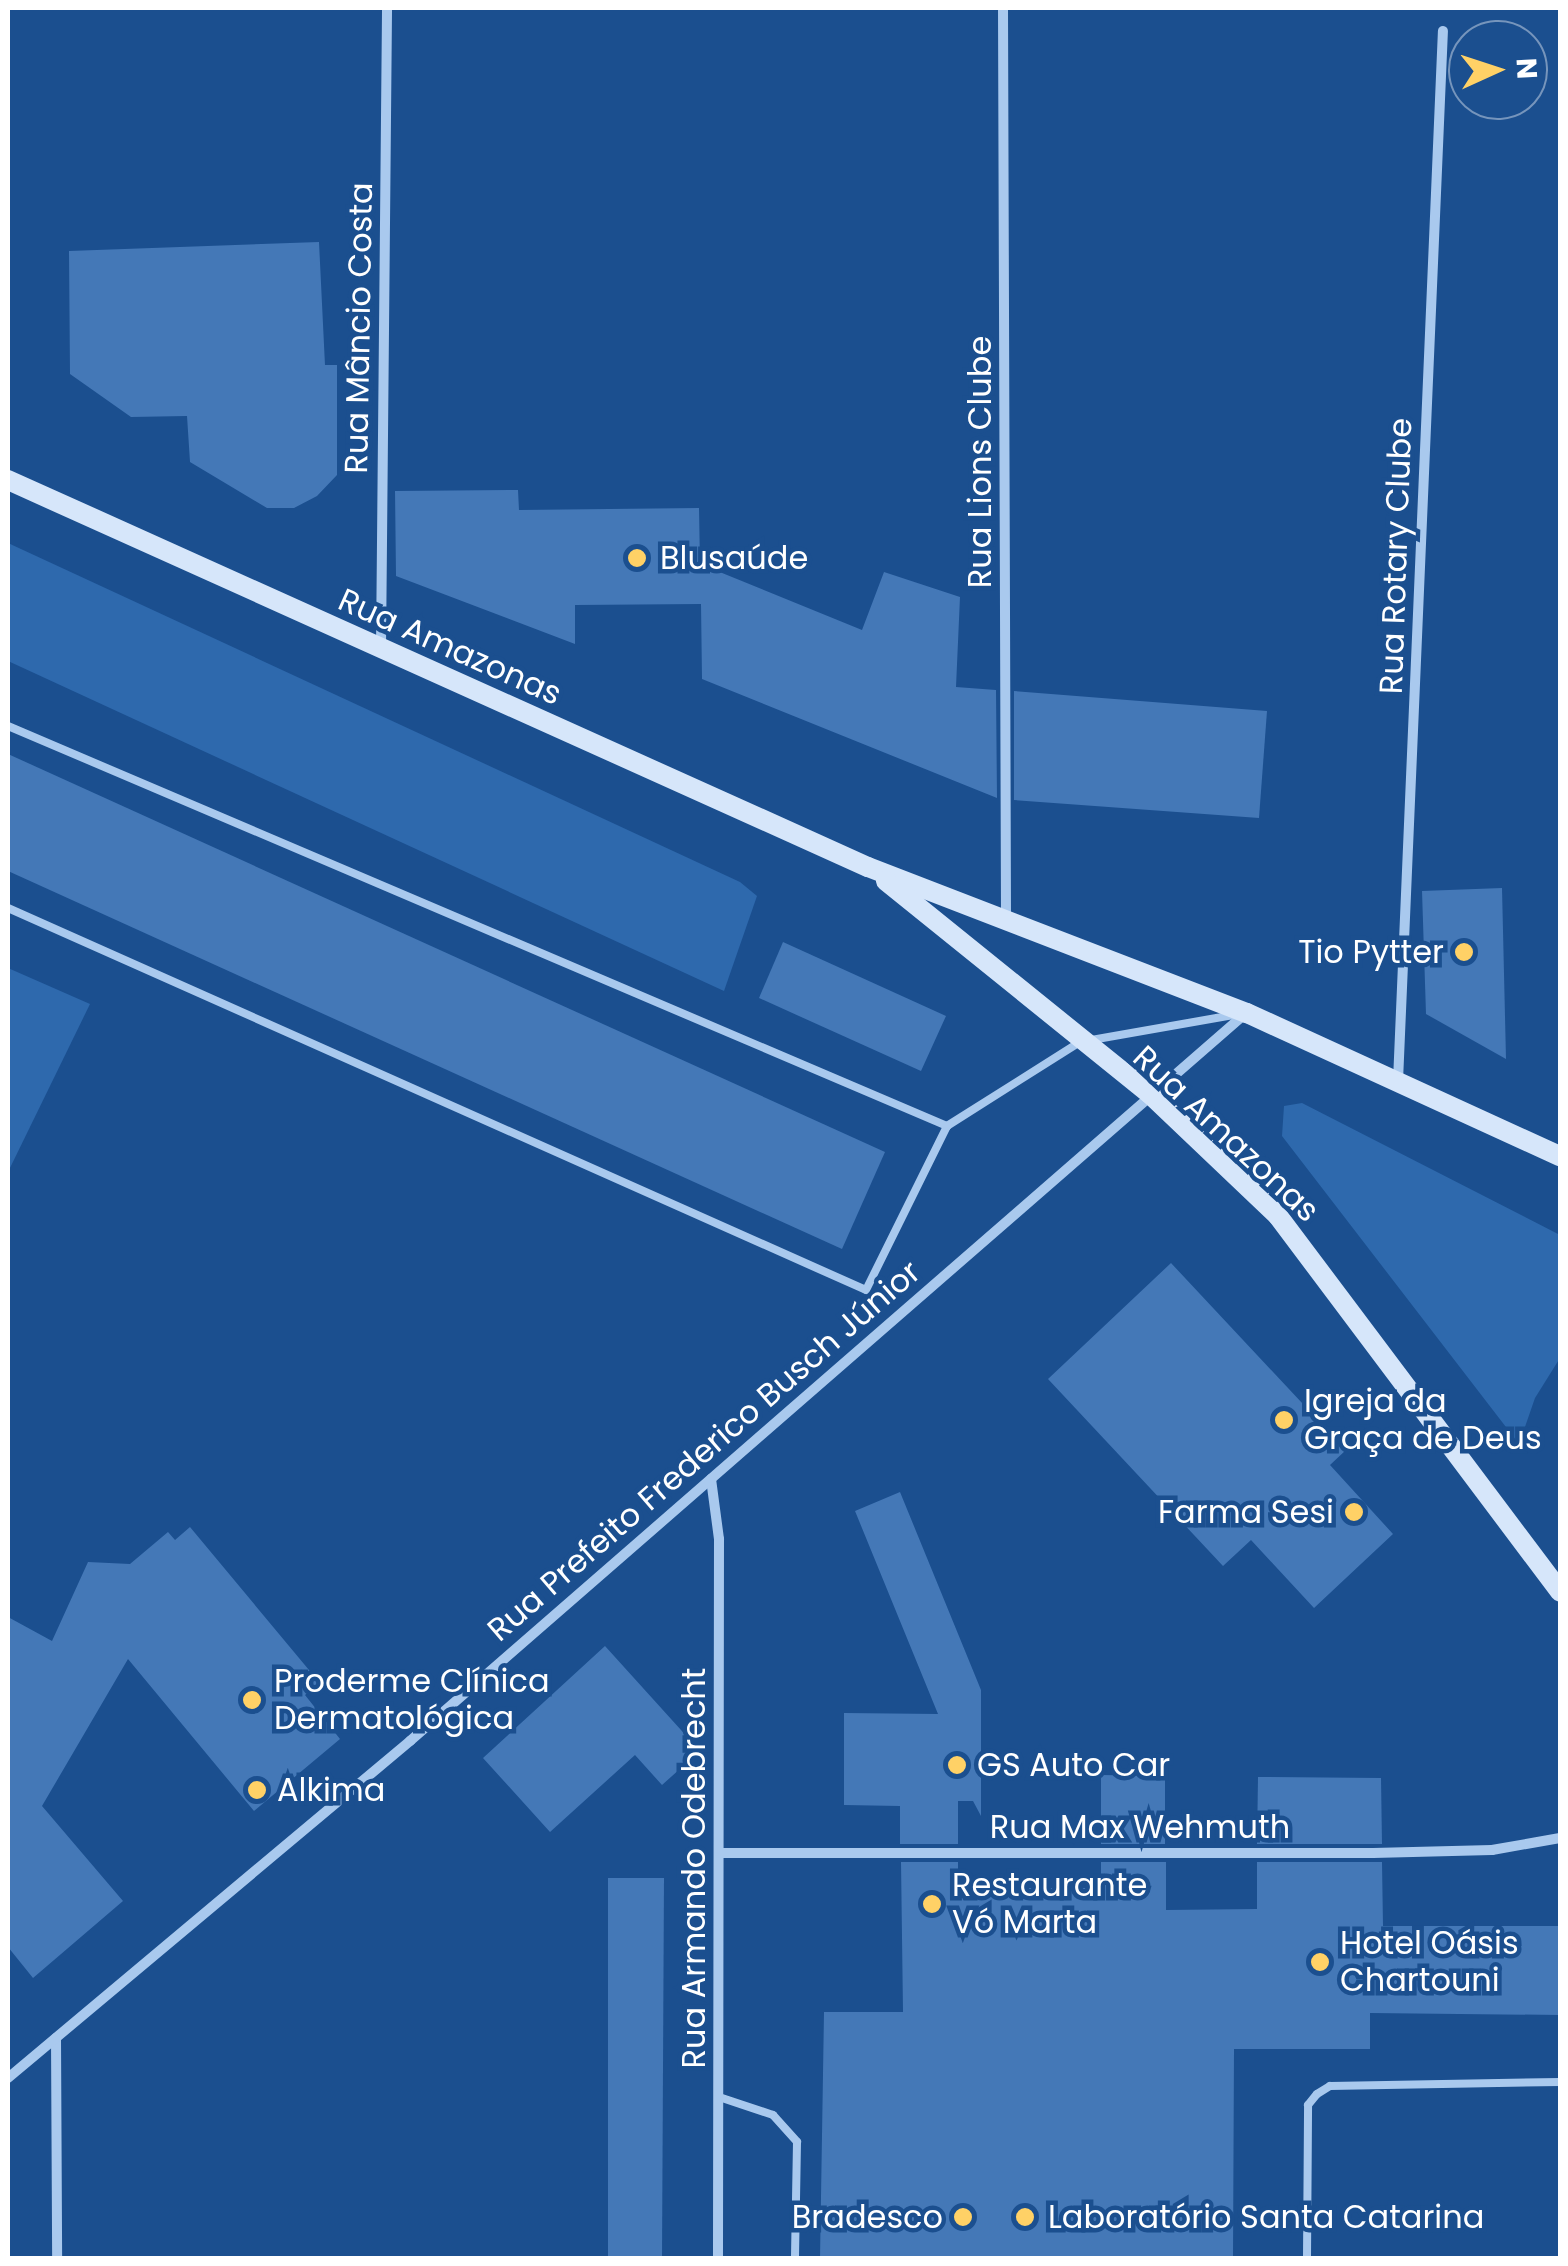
<!DOCTYPE html>
<html>
<head>
<meta charset="utf-8">
<style>
	body { margin:0 }
	#map { position:relative; width:1568px; height:2266px; overflow:hidden; background:#1b4f8f; font-family:Poppins,sans-serif }
	div>[style] { position:absolute }
	.green>* { inset:0; background:#2e69ad }
	.building>* { inset:0; background:#4478b7 }
	.service>* { height:8px; margin:-4px; padding:0 4px; transform-origin:4px; border-radius:4px; background:#a9c9ee }
	.minor>* { height:10px; margin:-5px; padding:0 5px; transform-origin:5px; border-radius:5px; background:#a9c9ee }
	.secondary>* { height:20px; margin:-10px; padding:0 10px; transform-origin:10px; border-radius:10px; background:#d6e6fa }
	.dots>* { width:28px; height:28px; translate:-50% -50%; box-sizing:border-box; border:5px solid #1b4f8f; border-radius:50% }
	span { translate:-50% -50%; white-space:nowrap; text-align:center; line-height:1.15; -webkit-text-stroke:9px #1b4f8f; paint-order:stroke }
	.street-label { font-size:32px; color:#fff }
	.poi-label { font-size:32px; color:#fff }
	.left { translate:0 -50%; text-align:left }
	.right { translate:-100% -50%; text-align:right }
	.frame { position:absolute; inset:0; border:10px solid #fff; pointer-events:none }
	.north { position:absolute; left:1448px; top:20px; width:100px; height:100px; box-sizing:border-box; background:#1b4f8f; border:2px solid #7695bc; border-radius:50%; rotate:87deg; font-size:28px; font-weight:700; line-height:40px; text-align:center; color:#fff }
	.north::after { content:''; display:block; margin:auto; width:35px; height:45px; background:#ffd166; clip-path:polygon(50% 0,100% 100%,50% 72%,0 100%) }
</style>
</head>
<body>
<div id="map">
	<div class="green">
		<i style="clip-path:polygon(8px 543px,740px 882px,757px 896px,724px 991px,8px 661px)"></i>
		<i style="clip-path:polygon(8px 968px,90px 1004px,8px 1172px)"></i>
		<i style="clip-path:polygon(1302px 1103px,1560px 1235px,1560px 1358px,1535px 1398px,1519px 1444px,1282px 1136px,1284px 1106px)"></i>
	</div>
	<div class="building">
		<i style="clip-path:polygon(319px 242px,325px 365px,337px 365px,337px 475px,317px 496px,294px 508px,267px 508px,190px 462px,187px 416px,131px 417px,70px 374px,69px 251px)"></i>
		<i style="clip-path:polygon(518px 490px,519px 510px,699px 508px,700px 564px,862px 630px,884px 572px,960px 597px,956px 687px,996px 690px,997px 798px,702px 679px,701px 604px,575px 605px,575px 644px,396px 576px,395px 491px)"></i>
		<i style="clip-path:polygon(1014px 691px,1267px 711px,1259px 818px,1014px 800px)"></i>
		<i style="clip-path:polygon(8px 754px,885px 1152px,842px 1249px,8px 871px)"></i>
		<i style="clip-path:polygon(1502px 888px,1506px 1059px,1426px 1014px,1422px 891px)"></i>
		<i style="clip-path:polygon(783px 942px,946px 1016px,921px 1071px,759px 998px)"></i>
		<i style="clip-path:polygon(1171px 1263px,1346px 1450px,1330px 1465px,1393px 1534px,1314px 1608px,1251px 1540px,1223px 1566px,1048px 1379px)"></i>
		<i style="clip-path:polygon(900px 1492px,981px 1690px,981px 1816px,973px 1801px,958px 1801px,958px 1844px,900px 1844px,900px 1806px,844px 1805px,844px 1713px,938px 1714px,855px 1511px)"></i>
		<i style="clip-path:polygon(190px 1527px,319px 1682px,305px 1695px,340px 1739px,254px 1811px,128px 1659px,42px 1806px,123px 1901px,33px 1978px,8px 1947px,8px 1617px,52px 1641px,88px 1562px,130px 1564px,168px 1532px,175px 1540px)"></i>
		<i style="clip-path:polygon(605px 1646px,700px 1751px,662px 1785px,635px 1755px,550px 1832px,483px 1758px)"></i>
		<i style="clip-path:polygon(1101px 1775px,1165px 1776px,1165px 1844px,1101px 1844px)"></i>
		<i style="clip-path:polygon(1258px 1777px,1381px 1778px,1382px 1844px,1257px 1844px)"></i>
		<i style="clip-path:polygon(901px 1862px,958px 1862px,958px 1888px,1101px 1888px,1101px 1862px,1166px 1862px,1166px 1910px,1257px 1909px,1257px 1862px,1382px 1862px,1383px 1926px,1560px 1926px,1560px 2015px,1370px 2013px,1370px 2049px,1234px 2049px,1233px 2258px,820px 2258px,824px 2012px,903px 2012px)"></i>
		<i style="clip-path:polygon(608px 1878px,664px 1878px,662px 2258px,608px 2258px)"></i>
	</div>
	<div class="service">
		<i style="left:8px;top:726px;width:1021px;rotate:23.07deg"></i>
		<i style="left:8px;top:908px;width:939px;rotate:24deg"></i>
		<i style="left:866px;top:1290px;width:183px;rotate:-63.7deg"></i>
		<i style="left:947px;top:1126px;width:157px;rotate:-32.3deg"></i>
		<i style="left:1080px;top:1042px;width:160px;rotate:-10deg"></i>
		<i style="left:719px;top:2097px;width:57px;rotate:18.4deg"></i>
		<i style="left:773px;top:2115px;width:36px;rotate:48deg"></i>
		<i style="left:797px;top:2142px;width:116px;rotate:91deg"></i>
		<i style="left:1307px;top:2258px;width:153px;rotate:-89.6deg"></i>
		<i style="left:1308px;top:2105px;width:14px;rotate:-51deg"></i>
		<i style="left:1317px;top:2094px;width:15px;rotate:-32deg"></i>
		<i style="left:1330px;top:2086px;width:230px;rotate:-1deg"></i>
	</div>
	<div class="minor">
		<i style="left:1003px;top:8px;width:908px;rotate:89.81deg"></i>
		<i style="left:381px;top:648px;width:640px;rotate:-89.46deg"></i>
		<i style="left:1398px;top:1081px;width:1051px;rotate:-87.55deg"></i>
		<i style="left:711px;top:1479px;width:61px;rotate:82.4deg"></i>
		<i style="left:719px;top:1539px;width:719px;rotate:90.08deg"></i>
		<i style="left:719px;top:1853px;width:654px"></i>
		<i style="left:1373px;top:1853px;width:119px;rotate:-1.4deg"></i>
		<i style="left:1492px;top:1850px;width:69px;rotate:-10deg"></i>
		<i style="left:56px;top:2038px;width:220px;rotate:89.7deg"></i>
		<i style="left:8px;top:2078px;width:525px;rotate:-39.97deg"></i>
		<i style="left:410px;top:1741px;width:1109px;rotate:-41.05deg"></i>
	</div>
	<div class="secondary">
		<i style="left:8px;top:480px;width:943px;rotate:24.23deg"></i>
		<i style="left:868px;top:867px;width:406px;rotate:21.1deg"></i>
		<i style="left:1247px;top:1013px;width:344px;rotate:24.6deg"></i>
		<i style="left:886px;top:881px;width:339px;rotate:38.9deg"></i>
		<i style="left:1150px;top:1094px;width:177px;rotate:43.6deg"></i>
		<i style="left:1278px;top:1216px;width:470px;rotate:53.1deg"></i>
	</div>
	<div class="dots">
		<i style="left:637px;top:558px;background:#ffd166"></i>
		<i style="left:1464px;top:952px;background:#ffd166"></i>
		<i style="left:1284px;top:1420px;background:#ffd166"></i>
		<i style="left:1354px;top:1512px;background:#ffd166"></i>
		<i style="left:252px;top:1700px;background:#ffd166"></i>
		<i style="left:957px;top:1765px;background:#ffd166"></i>
		<i style="left:257px;top:1790px;background:#ffd166"></i>
		<i style="left:932px;top:1904px;background:#ffd166"></i>
		<i style="left:1320px;top:1962px;background:#ffd166"></i>
		<i style="left:963px;top:2217px;background:#ffd166"></i>
		<i style="left:1025px;top:2217px;background:#ffd166"></i>
	</div>
	<div class="street-label">
		<span style="left:359px;top:328px;rotate:-89deg">Rua Mâncio Costa</span>
		<span style="left:980px;top:462px;rotate:-90deg">Rua Lions Clube</span>
		<span style="left:1396px;top:556px;rotate:-88deg">Rua Rotary Clube</span>
		<span style="left:450px;top:647px;rotate:24deg">Rua Amazonas</span>
		<span style="left:1226px;top:1134px;rotate:43deg">Rua Amazonas</span>
		<span style="left:704px;top:1451px;rotate:-41deg">Rua Prefeito Frederico Busch Júnior</span>
		<span style="left:1140px;top:1827px">Rua Max Wehmuth</span>
		<span style="left:694px;top:1868px;rotate:-90deg">Rua Armando Odebrecht</span>
	</div>
	<div class="poi-label">
		<span class="left" style="left:660px;top:558px">Blusaúde</span>
		<span class="right" style="left:1444px;top:952px">Tio Pytter</span>
		<span class="left" style="left:1304px;top:1420px">Igreja da<br>Graça de Deus</span>
		<span class="right" style="left:1334px;top:1512px">Farma Sesi</span>
		<span class="left" style="left:274px;top:1700px">Proderme Clínica<br>Dermatológica</span>
		<span class="left" style="left:977px;top:1765px">GS Auto Car</span>
		<span class="left" style="left:277px;top:1790px">Alkima</span>
		<span class="left" style="left:952px;top:1904px">Restaurante<br>Vó Marta</span>
		<span class="left" style="left:1340px;top:1962px">Hotel Oásis<br>Chartouni</span>
		<span class="right" style="left:943px;top:2217px">Bradesco</span>
		<span class="left" style="left:1048px;top:2217px">Laboratório Santa Catarina</span>
	</div>
	<div class="frame"></div>
	<div class="north">N</div>
</div>
</body>
</html>
